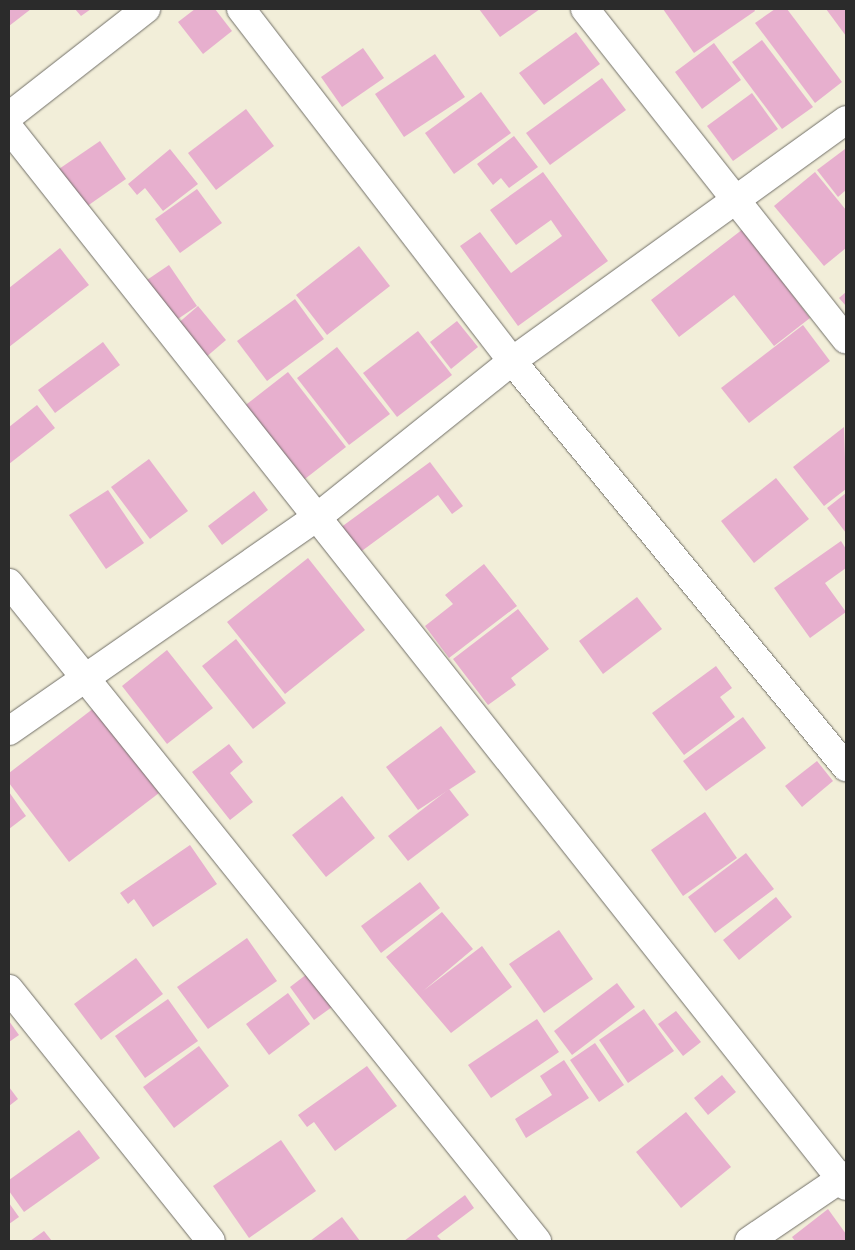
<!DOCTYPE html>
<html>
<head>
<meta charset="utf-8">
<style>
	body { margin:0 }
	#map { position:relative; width:855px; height:1250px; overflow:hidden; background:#f2eed9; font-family:"Shantell Sans",sans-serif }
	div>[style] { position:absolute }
	.building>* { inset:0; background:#e7afce }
	.roads { filter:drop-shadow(0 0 1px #716f68) drop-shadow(0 0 1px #716f68) }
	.minor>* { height:28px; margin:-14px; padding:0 14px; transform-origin:14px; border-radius:14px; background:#fff }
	span { translate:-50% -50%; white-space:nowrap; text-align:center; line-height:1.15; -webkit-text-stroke:4px #fdfcf7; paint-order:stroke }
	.frame { position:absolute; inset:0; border:10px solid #2b2b2b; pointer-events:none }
</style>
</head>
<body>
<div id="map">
	<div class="building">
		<i style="clip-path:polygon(9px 9px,31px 9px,9px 26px)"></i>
		<i style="clip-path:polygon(75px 9px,91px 9px,81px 16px)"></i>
		<i style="clip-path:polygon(195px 9px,215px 9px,232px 31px,203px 54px,178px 22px)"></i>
		<i style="clip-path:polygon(479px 9px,540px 9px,500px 37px)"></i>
		<i style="clip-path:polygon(663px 9px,754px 9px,755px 11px,694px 53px)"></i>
		<i style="clip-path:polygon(775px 9px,787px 9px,842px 82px,815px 103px,755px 23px)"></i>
		<i style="clip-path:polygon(826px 9px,846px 9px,846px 36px)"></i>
		<i style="clip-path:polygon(576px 32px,600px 64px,544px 105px,519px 73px)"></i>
		<i style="clip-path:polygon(762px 40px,813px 107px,782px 129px,732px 62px)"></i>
		<i style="clip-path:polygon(714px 43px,741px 80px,702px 109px,675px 72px)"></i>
		<i style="clip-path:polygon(363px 48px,384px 78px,342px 107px,321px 77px)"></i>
		<i style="clip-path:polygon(435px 54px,465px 97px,404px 137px,375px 94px)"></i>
		<i style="clip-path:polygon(602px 78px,626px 110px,550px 165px,526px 133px)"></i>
		<i style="clip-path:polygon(481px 92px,511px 133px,454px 174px,425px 133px)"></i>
		<i style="clip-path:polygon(752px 93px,778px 129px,733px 161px,707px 126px)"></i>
		<i style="clip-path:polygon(246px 109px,274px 146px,216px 190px,188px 153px)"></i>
		<i style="clip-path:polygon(514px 136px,538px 167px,509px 188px,501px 178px,493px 185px,477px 164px)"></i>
		<i style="clip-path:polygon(100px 141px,126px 179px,83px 209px,56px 171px)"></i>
		<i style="clip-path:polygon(170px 149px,198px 184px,163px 211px,145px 188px,137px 195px,128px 184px)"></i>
		<i style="clip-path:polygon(845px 149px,846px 190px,838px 197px,817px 170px)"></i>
		<i style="clip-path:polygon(543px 172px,608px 261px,518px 326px,460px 246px,480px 232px,511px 273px,562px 236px,551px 220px,516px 245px,490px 210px)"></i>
		<i style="clip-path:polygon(815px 172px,846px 210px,846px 248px,824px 266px,774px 206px)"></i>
		<i style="clip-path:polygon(197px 189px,222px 223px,180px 253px,155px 219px)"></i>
		<i style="clip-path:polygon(743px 229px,810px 318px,774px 346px,734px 295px,679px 337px,651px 300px)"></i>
		<i style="clip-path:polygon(359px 246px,390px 286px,327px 335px,296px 295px)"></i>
		<i style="clip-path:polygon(60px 248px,89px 285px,9px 347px,9px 288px)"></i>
		<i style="clip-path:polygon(169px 265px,197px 306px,169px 325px,141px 284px)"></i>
		<i style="clip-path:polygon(846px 292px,846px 306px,839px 298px)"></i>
		<i style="clip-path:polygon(295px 299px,324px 339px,267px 381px,237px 341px)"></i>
		<i style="clip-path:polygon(198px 306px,226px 340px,205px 358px,176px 325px)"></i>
		<i style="clip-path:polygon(457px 321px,478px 347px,451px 369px,430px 342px)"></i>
		<i style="clip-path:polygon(803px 325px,830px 361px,749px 423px,721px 388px)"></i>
		<i style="clip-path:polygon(418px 331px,452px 375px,397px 417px,363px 373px)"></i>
		<i style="clip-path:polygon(103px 342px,120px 365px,55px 413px,38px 390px)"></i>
		<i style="clip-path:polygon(337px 347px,390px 414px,349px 445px,297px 378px)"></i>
		<i style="clip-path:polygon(288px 372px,346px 447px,301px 482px,243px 407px)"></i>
		<i style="clip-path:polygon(37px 405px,55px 428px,9px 464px,9px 427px)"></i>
		<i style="clip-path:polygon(844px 427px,846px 489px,824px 506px,793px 467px)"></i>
		<i style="clip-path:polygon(149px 459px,188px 511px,150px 539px,111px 487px)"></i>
		<i style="clip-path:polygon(430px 462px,463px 506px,452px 514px,438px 495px,359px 553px,340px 528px)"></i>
		<i style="clip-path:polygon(776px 478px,809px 519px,754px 563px,721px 521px)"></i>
		<i style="clip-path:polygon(108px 490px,144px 543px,106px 569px,69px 515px)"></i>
		<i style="clip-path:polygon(254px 491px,268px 510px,222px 545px,208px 526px)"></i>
		<i style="clip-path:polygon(846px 493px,846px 533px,827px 508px)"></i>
		<i style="clip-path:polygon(841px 541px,846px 549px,846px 568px,825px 583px,846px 612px,810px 638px,774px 588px)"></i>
		<i style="clip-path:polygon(308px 558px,365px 630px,285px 694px,227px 622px)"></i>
		<i style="clip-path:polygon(484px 564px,517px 606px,449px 658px,425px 626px,453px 604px,445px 595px)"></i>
		<i style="clip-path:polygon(637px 597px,662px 629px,603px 674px,579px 641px)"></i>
		<i style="clip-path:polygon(518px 609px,549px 649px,511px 678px,516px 685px,488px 705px,453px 659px)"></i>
		<i style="clip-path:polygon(236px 639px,286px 703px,253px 729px,202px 666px)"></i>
		<i style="clip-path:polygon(167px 650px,213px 708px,167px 744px,122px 686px)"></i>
		<i style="clip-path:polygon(716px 666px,732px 688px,720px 697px,735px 717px,684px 755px,652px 713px)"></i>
		<i style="clip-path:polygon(94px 708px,159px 793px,69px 862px,9px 783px,9px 773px)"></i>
		<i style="clip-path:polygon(743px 717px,766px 748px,706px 791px,683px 761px)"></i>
		<i style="clip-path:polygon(441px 726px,476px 772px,418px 810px,386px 767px)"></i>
		<i style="clip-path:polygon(229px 744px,243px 762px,230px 773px,253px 802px,230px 820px,192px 772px)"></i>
		<i style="clip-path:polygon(817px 761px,833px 781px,802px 807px,785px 786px)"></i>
		<i style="clip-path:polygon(449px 789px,469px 815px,408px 861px,388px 836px)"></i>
		<i style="clip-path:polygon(9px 792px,26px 816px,9px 829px)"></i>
		<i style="clip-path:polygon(342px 796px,375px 838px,326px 877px,292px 835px)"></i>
		<i style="clip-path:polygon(705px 812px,737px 858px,683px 896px,651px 850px)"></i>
		<i style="clip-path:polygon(190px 845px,217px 884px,153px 927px,134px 899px,128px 904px,120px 893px)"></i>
		<i style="clip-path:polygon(746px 853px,774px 889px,715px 933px,688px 897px)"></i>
		<i style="clip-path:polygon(420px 882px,440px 908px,381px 953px,361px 926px)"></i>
		<i style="clip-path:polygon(776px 897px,792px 917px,739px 960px,723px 940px)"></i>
		<i style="clip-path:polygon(442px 912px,473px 949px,423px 991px,482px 946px,512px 987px,451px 1033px,386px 957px)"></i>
		<i style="clip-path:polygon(559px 930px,593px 979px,544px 1013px,509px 964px)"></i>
		<i style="clip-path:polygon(247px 938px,277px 981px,208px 1029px,177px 987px)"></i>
		<i style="clip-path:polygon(136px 958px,163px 994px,101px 1040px,74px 1004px)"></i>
		<i style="clip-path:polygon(307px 974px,332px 1007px,314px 1020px,290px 987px)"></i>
		<i style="clip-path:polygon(617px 983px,635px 1007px,572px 1055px,554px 1031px)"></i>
		<i style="clip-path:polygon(288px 993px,310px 1024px,269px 1055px,246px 1024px)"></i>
		<i style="clip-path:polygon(168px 999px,198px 1041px,145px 1078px,115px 1036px)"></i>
		<i style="clip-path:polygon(644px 1009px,674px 1051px,628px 1083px,599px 1040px)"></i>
		<i style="clip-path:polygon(676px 1011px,701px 1042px,683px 1056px,658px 1024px)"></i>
		<i style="clip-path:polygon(537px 1019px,559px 1052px,491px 1098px,468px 1065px)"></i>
		<i style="clip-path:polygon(9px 1021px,19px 1035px,9px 1042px)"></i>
		<i style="clip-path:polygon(595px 1043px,624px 1085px,599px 1102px,570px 1060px)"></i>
		<i style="clip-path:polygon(199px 1046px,229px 1086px,174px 1128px,143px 1087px)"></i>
		<i style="clip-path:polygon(564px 1060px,589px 1098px,526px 1138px,515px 1119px,552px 1095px,540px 1076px)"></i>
		<i style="clip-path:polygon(367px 1066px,397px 1106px,335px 1151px,314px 1122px,307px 1127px,298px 1115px)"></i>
		<i style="clip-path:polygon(722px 1075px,736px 1092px,708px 1115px,694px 1098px)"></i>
		<i style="clip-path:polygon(9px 1087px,18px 1099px,9px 1106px)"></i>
		<i style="clip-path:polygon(686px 1112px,731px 1167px,681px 1208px,636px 1152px)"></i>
		<i style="clip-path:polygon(79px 1130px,100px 1158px,24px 1212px,9px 1191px,9px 1180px)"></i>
		<i style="clip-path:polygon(281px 1140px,316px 1191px,249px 1238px,213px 1186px)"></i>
		<i style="clip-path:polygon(465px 1195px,474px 1208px,437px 1236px,442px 1241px,404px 1241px)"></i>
		<i style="clip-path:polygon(9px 1203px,19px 1217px,9px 1224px)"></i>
		<i style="clip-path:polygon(828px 1209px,846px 1234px,846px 1241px,795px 1241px,792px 1237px)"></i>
		<i style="clip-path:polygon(342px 1217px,360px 1241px,310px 1241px)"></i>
		<i style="clip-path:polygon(44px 1231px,52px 1241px,30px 1241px)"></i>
	</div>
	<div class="roads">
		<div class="minor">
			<i style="left:241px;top:9px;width:444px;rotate:52.4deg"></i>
			<i style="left:512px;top:361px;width:526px;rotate:50.56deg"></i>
			<i style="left:585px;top:9px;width:421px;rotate:51.7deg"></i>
			<i style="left:9px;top:116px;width:174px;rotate:-38deg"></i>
			<i style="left:9px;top:128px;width:1349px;rotate:51.65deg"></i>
			<i style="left:9px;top:583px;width:844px;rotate:51.26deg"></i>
			<i style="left:9px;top:731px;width:379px;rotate:-34.8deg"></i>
			<i style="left:320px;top:515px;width:246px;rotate:-38.7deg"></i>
			<i style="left:512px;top:361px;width:412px;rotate:-35.8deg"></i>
			<i style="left:9px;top:989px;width:323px;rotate:51.3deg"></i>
			<i style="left:749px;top:1241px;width:117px;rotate:-34.2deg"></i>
		</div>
	</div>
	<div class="frame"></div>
</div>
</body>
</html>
